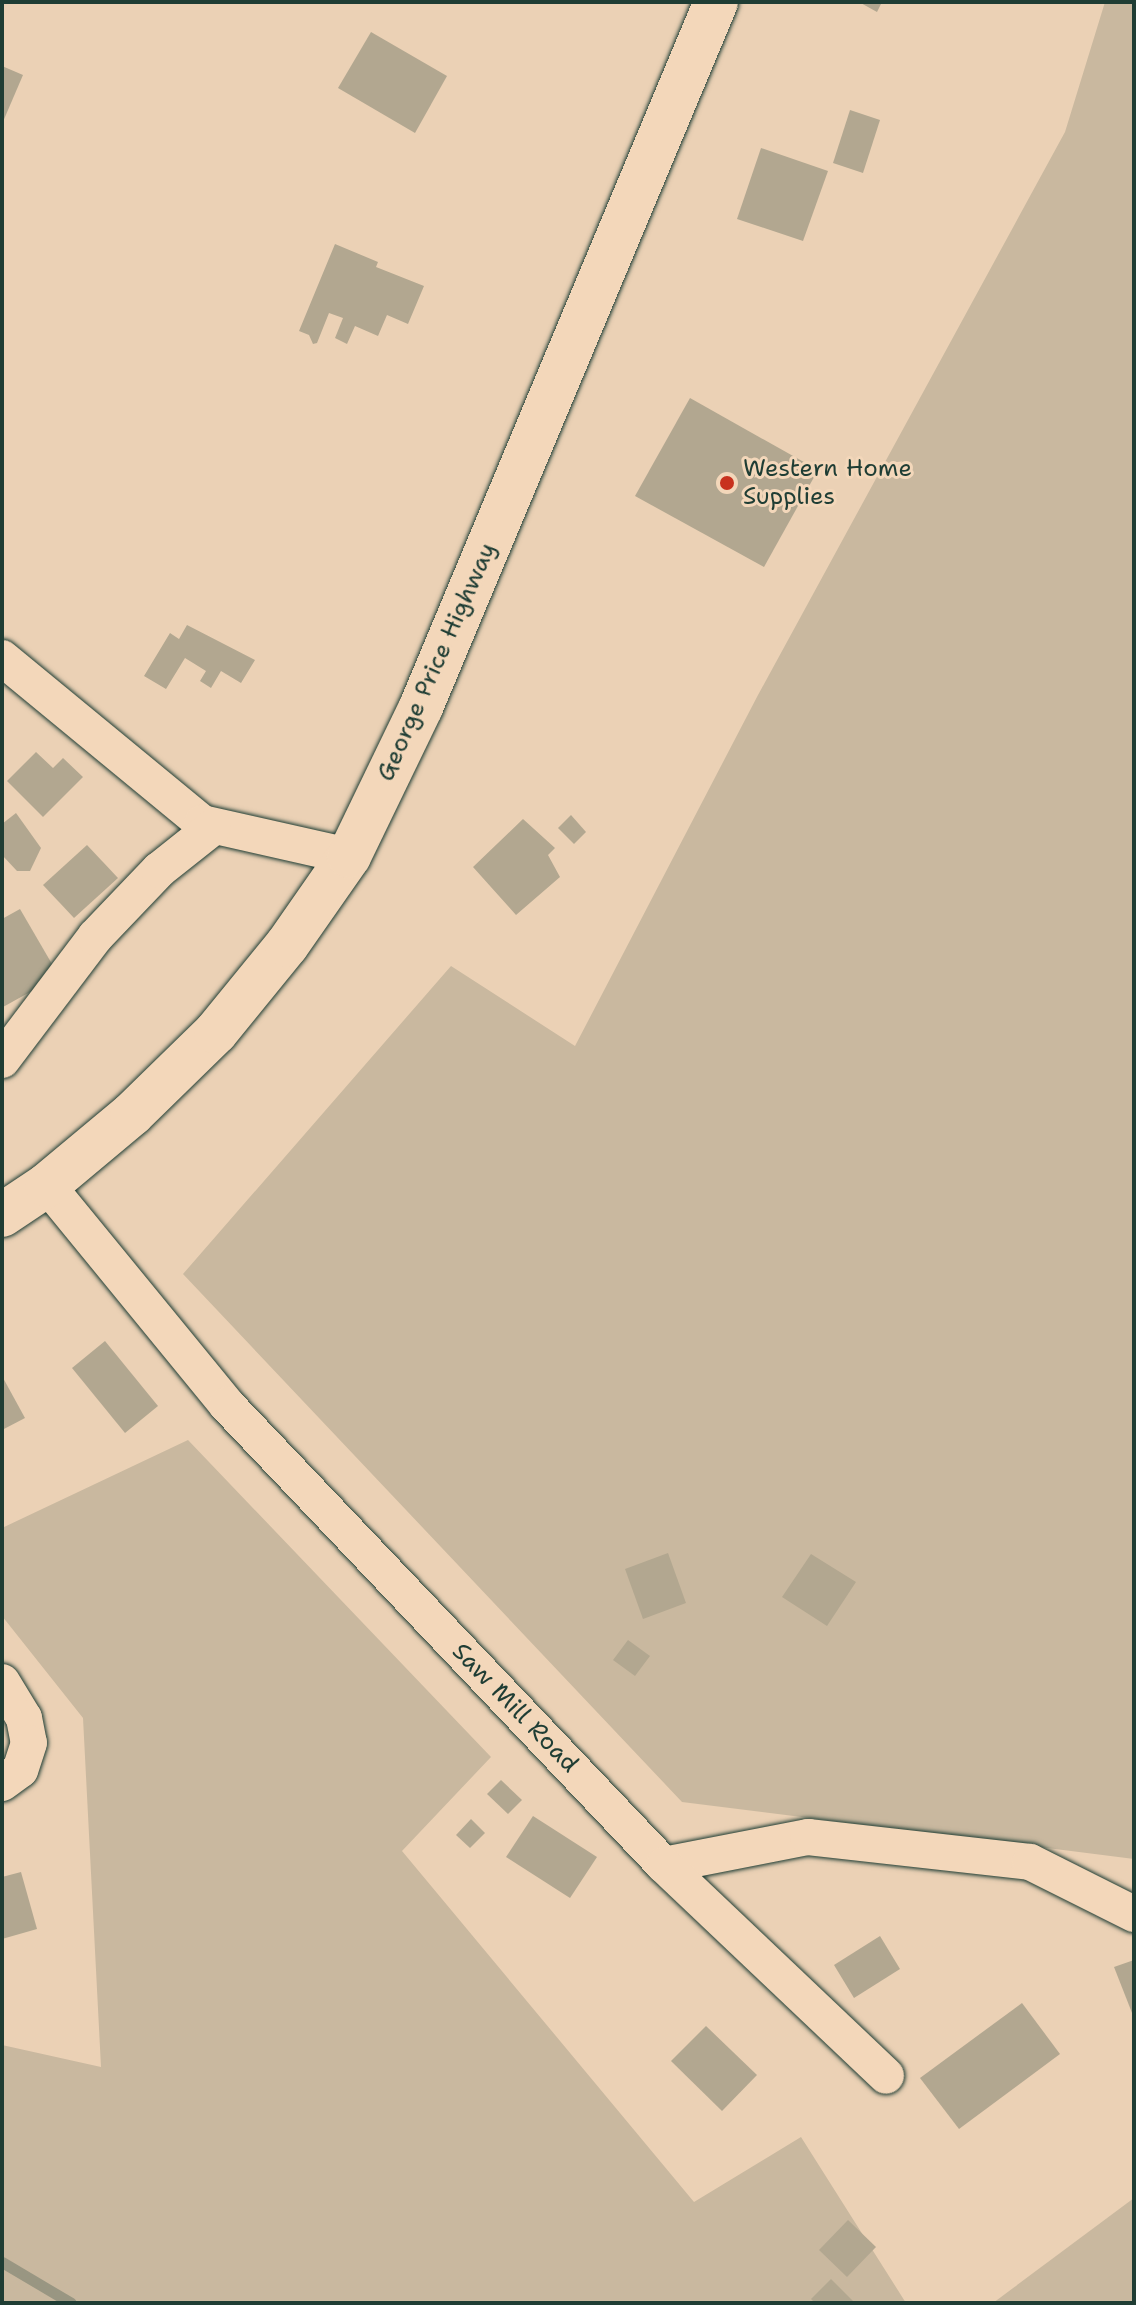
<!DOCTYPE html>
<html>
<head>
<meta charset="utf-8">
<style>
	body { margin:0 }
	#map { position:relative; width:1136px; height:2305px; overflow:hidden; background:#ebd1b5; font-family:"Shantell Sans",sans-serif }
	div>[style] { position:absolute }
	.green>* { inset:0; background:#c9b89f }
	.stream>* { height:11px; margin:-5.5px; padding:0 5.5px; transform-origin:5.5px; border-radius:5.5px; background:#999682 }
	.building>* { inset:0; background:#b2a790 }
	.roads { filter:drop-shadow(0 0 2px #1f3d34) drop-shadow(0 0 2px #1f3d34) }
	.minor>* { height:36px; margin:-18px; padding:0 18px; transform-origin:18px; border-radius:18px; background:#f3d7ba }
	.trunk>* { height:44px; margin:-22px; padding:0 22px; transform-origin:22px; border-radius:22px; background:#f3d7ba }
	.dots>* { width:22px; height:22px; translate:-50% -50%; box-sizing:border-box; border:4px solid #f3d7ba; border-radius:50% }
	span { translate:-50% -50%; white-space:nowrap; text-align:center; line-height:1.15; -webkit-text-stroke:6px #f3d7ba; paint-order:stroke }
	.poi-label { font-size:24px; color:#1f3d34 }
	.left { translate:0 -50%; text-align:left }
	.street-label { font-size:24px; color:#1f3d34 }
	.frame { position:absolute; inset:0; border:4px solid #1f3d34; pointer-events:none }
</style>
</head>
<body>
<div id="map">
	<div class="green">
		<i style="clip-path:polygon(1105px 2px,1134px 2px,1134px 1859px,682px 1802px,183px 1274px,451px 966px,575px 1046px,758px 695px,1065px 132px)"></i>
		<i style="clip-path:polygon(188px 1440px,491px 1757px,402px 1851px,694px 2202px,801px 2137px,906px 2303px,2px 2303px,2px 2045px,101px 2067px,83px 1718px,2px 1616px,2px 1528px)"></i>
		<i style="clip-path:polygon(1134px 2198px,1134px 2303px,993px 2303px)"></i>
	</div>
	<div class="stream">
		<i style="left:2px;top:2262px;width:80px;rotate:30.7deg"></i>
	</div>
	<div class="building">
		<i style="clip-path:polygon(859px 2px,882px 2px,877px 12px)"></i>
		<i style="clip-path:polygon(371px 32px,447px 76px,415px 133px,338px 88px)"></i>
		<i style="clip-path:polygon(2px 66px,23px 75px,2px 124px)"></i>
		<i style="clip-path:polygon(850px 110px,880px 120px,863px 173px,833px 163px)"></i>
		<i style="clip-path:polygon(761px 148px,828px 171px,803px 241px,737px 219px)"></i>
		<i style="clip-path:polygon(335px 244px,378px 262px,376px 267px,424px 286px,408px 324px,387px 315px,378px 336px,355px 326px,347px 344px,335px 338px,343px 318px,329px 313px,317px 343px,313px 344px,309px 335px,299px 331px)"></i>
		<i style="clip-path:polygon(690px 398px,818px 470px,764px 567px,635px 496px)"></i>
		<i style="clip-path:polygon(187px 625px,255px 660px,241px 683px,221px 671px,211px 688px,200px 681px,206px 671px,185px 658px,166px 689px,144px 676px,170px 633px,179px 639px)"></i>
		<i style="clip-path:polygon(36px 752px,53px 768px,63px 758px,83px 777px,43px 817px,7px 781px)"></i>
		<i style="clip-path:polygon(16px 813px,41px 848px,30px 871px,17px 871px,2px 855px,2px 824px)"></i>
		<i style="clip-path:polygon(571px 815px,586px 832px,574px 844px,558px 828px)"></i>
		<i style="clip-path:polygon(523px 819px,555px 848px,548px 855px,560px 877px,516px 915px,473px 867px)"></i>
		<i style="clip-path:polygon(87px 845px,118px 878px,74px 918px,43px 885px)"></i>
		<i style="clip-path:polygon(20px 909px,59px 976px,3px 1007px,2px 919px)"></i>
		<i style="clip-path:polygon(105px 1341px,158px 1406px,125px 1433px,72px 1368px)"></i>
		<i style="clip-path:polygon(2px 1376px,25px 1418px,2px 1430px)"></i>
		<i style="clip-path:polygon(668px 1553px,686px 1603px,643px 1619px,625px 1569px)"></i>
		<i style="clip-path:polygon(811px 1554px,856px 1582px,827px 1626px,782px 1597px)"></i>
		<i style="clip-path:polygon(628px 1640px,650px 1656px,635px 1676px,613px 1660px)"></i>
		<i style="clip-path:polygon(501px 1780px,522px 1800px,508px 1814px,487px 1794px)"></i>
		<i style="clip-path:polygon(533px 1816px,597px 1857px,570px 1898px,506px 1857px)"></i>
		<i style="clip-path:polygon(471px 1819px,485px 1833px,470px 1848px,456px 1835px)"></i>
		<i style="clip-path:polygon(21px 1872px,37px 1929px,2px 1939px,2px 1877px)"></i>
		<i style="clip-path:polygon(880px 1936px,900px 1969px,854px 1998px,834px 1965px)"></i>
		<i style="clip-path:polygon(1134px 1960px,1134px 2018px,1114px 1967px)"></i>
		<i style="clip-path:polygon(1022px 2003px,1060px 2054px,959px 2129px,920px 2078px)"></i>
		<i style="clip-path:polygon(706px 2026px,757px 2075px,722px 2111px,671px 2061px)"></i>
		<i style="clip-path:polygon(848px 2220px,876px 2247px,847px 2277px,819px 2250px)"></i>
		<i style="clip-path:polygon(831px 2279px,855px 2303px,815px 2303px,811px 2299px)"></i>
	</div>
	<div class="roads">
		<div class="minor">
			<i style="left:2px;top:658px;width:259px;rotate:39.5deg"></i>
			<i style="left:202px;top:823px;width:151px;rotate:12.7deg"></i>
			<i style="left:2px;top:1060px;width:154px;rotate:-52.9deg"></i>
			<i style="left:95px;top:937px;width:93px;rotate:-46.3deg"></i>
			<i style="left:159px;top:870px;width:69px;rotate:-38.5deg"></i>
			<i style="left:47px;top:1185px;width:284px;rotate:50.7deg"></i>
			<i style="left:227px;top:1405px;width:634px;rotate:46.47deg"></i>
			<i style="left:664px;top:1865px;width:147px;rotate:-11deg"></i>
			<i style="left:808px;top:1837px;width:223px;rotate:6.4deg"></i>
			<i style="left:1030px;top:1862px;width:116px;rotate:26.6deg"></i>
			<i style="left:2px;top:1682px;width:42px;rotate:58.6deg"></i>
			<i style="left:24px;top:1718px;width:25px;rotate:79deg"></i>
			<i style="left:29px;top:1743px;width:28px;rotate:108deg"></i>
			<i style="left:20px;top:1770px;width:22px;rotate:144deg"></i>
			<i style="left:664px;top:1865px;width:306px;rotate:43.5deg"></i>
		</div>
		<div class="trunk">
			<i style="left:2px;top:1215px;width:54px;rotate:-33.7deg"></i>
			<i style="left:47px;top:1185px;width:111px;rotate:-39.9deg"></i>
			<i style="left:132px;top:1114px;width:117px;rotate:-44.3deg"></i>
			<i style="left:216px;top:1032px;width:112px;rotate:-50.8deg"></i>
			<i style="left:287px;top:945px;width:108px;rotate:-55.1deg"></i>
			<i style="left:349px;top:856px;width:165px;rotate:-64.2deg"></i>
			<i style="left:421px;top:707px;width:764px;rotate:-67.29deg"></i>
		</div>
	</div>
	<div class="dots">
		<i style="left:727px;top:483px;background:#c8321e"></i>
	</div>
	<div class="poi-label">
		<span class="left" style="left:743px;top:483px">Western Home<br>Supplies</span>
	</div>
	<div class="street-label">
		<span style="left:437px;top:662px;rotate:-66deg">George Price Highway</span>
		<span style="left:515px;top:1708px;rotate:46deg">Saw Mill Road</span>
	</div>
	<div class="frame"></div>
</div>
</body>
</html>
